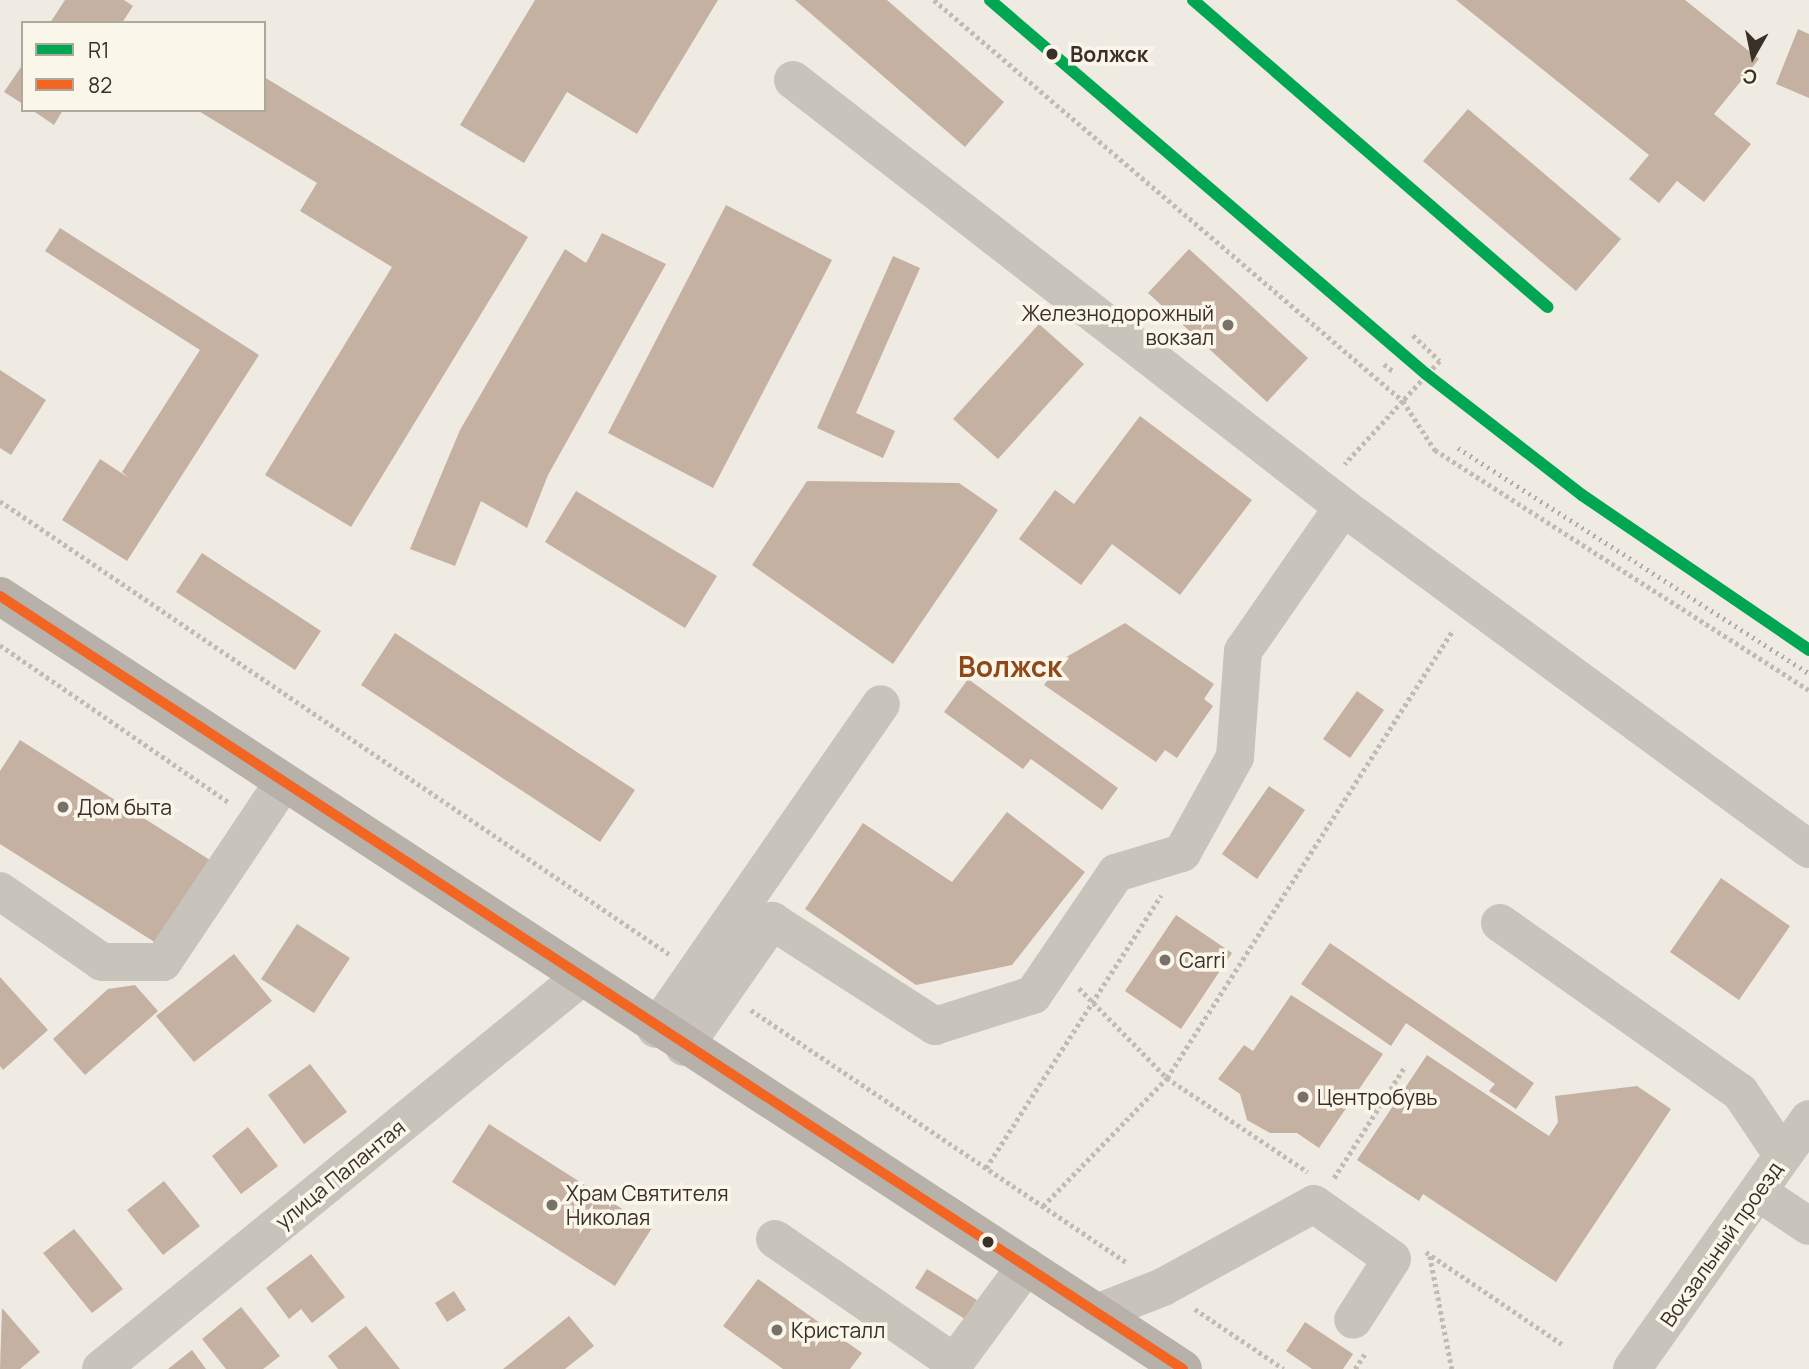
<!DOCTYPE html>
<html>
<head>
<meta charset="utf-8">
<style>
	body { margin:0 }
	#map { position:relative; width:1809px; height:1369px; overflow:hidden; background:#efebe2; font-family:Manrope,sans-serif }
	div>[style] { position:absolute }
	.building>* { inset:0; background:#c4b1a2 }
	.path>* { height:4.5px; margin-top:-2.25px; transform-origin:0; background:repeating-linear-gradient(90deg,#c1bbb3 0 3.5px,transparent 0 7px) }
	.minor>* { height:38px; margin:-19px; padding:0 19px; transform-origin:19px; border-radius:19px; background:#c8c3bb }
	.major>* { height:38px; margin:-19px; padding:0 19px; transform-origin:19px; border-radius:19px; background:#b7b1aa }
	.rail>* { height:5px; margin-top:-2.5px; transform-origin:0; background:repeating-linear-gradient(90deg,#b0aba5 0 2px,transparent 0 7px) }
	.bus-1>* { height:10px; margin:-5px; padding:0 5px; transform-origin:5px; border-radius:5px; background:#f26522 }
	.rail-1>* { height:12px; margin:-6px; padding:0 6px; transform-origin:6px; border-radius:6px; background:#00a651 }
	.dots>* { width:19px; height:19px; translate:-50% -50%; box-sizing:border-box; border:4px solid #fbf6ea; border-radius:50% }
	span { translate:-50% -50%; white-space:nowrap; text-align:center; line-height:1.15; -webkit-text-stroke:7px #fbf6ea; paint-order:stroke }
	.stop-label { font-size:21px; color:#3a3028; font-weight:700 }
	.left { translate:0 -50%; text-align:left }
	.poi-label { font-size:21px; color:#3a3028 }
	.right { translate:-100% -50%; text-align:right }
	.street-label { font-size:21px; color:#3a3028 }
	.district-label { font-size:28px; color:#8f481a; font-weight:700 }
	.legend { position:absolute; left:21px; top:21px; width:245px; height:91px; box-sizing:border-box; background:#fbf6ea; border:2px solid #aea79c; margin:0; padding:9px 12px; list-style:none; font-size:21px; color:#3a3028 }
	.legend li { display:flex; align-items:center; gap:14px; height:35px }
	.legend b { width:35px; border:2px solid #aea79c }
	.north { position:absolute; left:1718px; top:21px; width:70px; height:70px; -webkit-text-stroke:5px #fbf6ea; paint-order:stroke; rotate:189deg; font-size:19px; font-weight:700; line-height:28px; text-align:center; color:#3a3028 }
	.north::after { content:''; display:block; margin:auto; width:24px; height:32px; background:#3a3028; clip-path:polygon(50% 0,100% 100%,50% 72%,0 100%) }
</style>
</head>
<body>
<div id="map">
	<div class="building">
		<i style="clip-path:polygon(65px 0,124px 0,133px 6px,122px 23px,50px 23px)"></i>
		<i style="clip-path:polygon(535px 0,718px 0,637px 134px,567px 92px,524px 163px,460px 125px)"></i>
		<i style="clip-path:polygon(795px 0,887px 0,1004px 102px,965px 147px)"></i>
		<i style="clip-path:polygon(1456px 0,1685px 0,1759px 59px,1714px 114px,1751px 144px,1704px 202px,1677px 181px,1659px 203px,1629px 179px,1649px 155px)"></i>
		<i style="clip-path:polygon(1798px 29px,1809px 34px,1809px 98px,1776px 84px)"></i>
		<i style="clip-path:polygon(23px 64px,23px 104px,4px 92px)"></i>
		<i style="clip-path:polygon(264px 77px,528px 237px,351px 527px,265px 475px,392px 267px,300px 211px,317px 183px,197px 110px,264px 110px)"></i>
		<i style="clip-path:polygon(1468px 109px,1621px 239px,1576px 291px,1423px 161px)"></i>
		<i style="clip-path:polygon(32px 110px,63px 110px,54px 125px)"></i>
		<i style="clip-path:polygon(726px 205px,832px 260px,713px 488px,608px 433px)"></i>
		<i style="clip-path:polygon(60px 228px,259px 355px,127px 561px,62px 520px,100px 459px,129px 478px,122px 472px,200px 350px,45px 251px)"></i>
		<i style="clip-path:polygon(602px 233px,666px 264px,548px 475px,527px 528px,481px 501px,455px 566px,410px 549px,460px 430px,565px 249px,586px 263px)"></i>
		<i style="clip-path:polygon(1189px 249px,1308px 358px,1267px 402px,1148px 293px)"></i>
		<i style="clip-path:polygon(893px 256px,920px 268px,856px 413px,895px 431px,883px 458px,817px 428px)"></i>
		<i style="clip-path:polygon(1039px 324px,1084px 364px,998px 459px,953px 419px)"></i>
		<i style="clip-path:polygon(0 370px,46px 400px,11px 455px,0 448px)"></i>
		<i style="clip-path:polygon(1140px 416px,1252px 500px,1180px 595px,1112px 544px,1081px 585px,1019px 539px,1055px 490px,1074px 504px)"></i>
		<i style="clip-path:polygon(807px 481px,959px 483px,998px 510px,893px 664px,752px 565px)"></i>
		<i style="clip-path:polygon(576px 491px,717px 576px,685px 628px,545px 542px)"></i>
		<i style="clip-path:polygon(202px 553px,321px 631px,295px 670px,176px 592px)"></i>
		<i style="clip-path:polygon(1125px 623px,1214px 684px,1204px 699px,1213px 706px,1177px 758px,1165px 750px,1156px 762px,1044px 685px,1063px 659px)"></i>
		<i style="clip-path:polygon(395px 633px,635px 790px,600px 842px,361px 685px)"></i>
		<i style="clip-path:polygon(968px 679px,1118px 788px,1102px 810px,1031px 759px,1023px 769px,944px 712px)"></i>
		<i style="clip-path:polygon(1357px 691px,1384px 710px,1350px 758px,1323px 739px)"></i>
		<i style="clip-path:polygon(20px 740px,210px 860px,156px 943px,0 844px,0 771px)"></i>
		<i style="clip-path:polygon(1269px 786px,1305px 810px,1257px 879px,1222px 854px)"></i>
		<i style="clip-path:polygon(1007px 812px,1085px 872px,1012px 965px,916px 985px,805px 909px,863px 823px,952px 882px)"></i>
		<i style="clip-path:polygon(1721px 878px,1790px 926px,1739px 1000px,1670px 952px)"></i>
		<i style="clip-path:polygon(1176px 915px,1232px 953px,1181px 1029px,1125px 991px)"></i>
		<i style="clip-path:polygon(297px 924px,350px 958px,314px 1013px,261px 979px)"></i>
		<i style="clip-path:polygon(1330px 943px,1534px 1083px,1516px 1109px,1489px 1091px,1495px 1084px,1406px 1023px,1391px 1046px,1301px 984px)"></i>
		<i style="clip-path:polygon(234px 954px,272px 1001px,194px 1062px,156px 1016px)"></i>
		<i style="clip-path:polygon(0 977px,48px 1030px,3px 1070px,0 1066px)"></i>
		<i style="clip-path:polygon(135px 985px,158px 1011px,85px 1075px,53px 1039px,108px 989px)"></i>
		<i style="clip-path:polygon(1291px 995px,1383px 1054px,1319px 1148px,1297px 1133px,1270px 1133px,1247px 1120px,1240px 1094px,1218px 1079px,1244px 1045px,1253px 1051px)"></i>
		<i style="clip-path:polygon(1427px 1055px,1549px 1136px,1558px 1122px,1555px 1096px,1637px 1086px,1671px 1109px,1556px 1282px,1423px 1194px,1419px 1201px,1357px 1160px)"></i>
		<i style="clip-path:polygon(310px 1064px,347px 1112px,304px 1144px,268px 1095px)"></i>
		<i style="clip-path:polygon(489px 1124px,652px 1228px,615px 1286px,452px 1182px)"></i>
		<i style="clip-path:polygon(248px 1127px,278px 1166px,241px 1194px,212px 1156px)"></i>
		<i style="clip-path:polygon(164px 1181px,200px 1226px,163px 1255px,127px 1210px)"></i>
		<i style="clip-path:polygon(74px 1229px,123px 1289px,92px 1313px,43px 1253px)"></i>
		<i style="clip-path:polygon(311px 1254px,345px 1297px,312px 1323px,301px 1309px,289px 1319px,266px 1288px)"></i>
		<i style="clip-path:polygon(927px 1269px,977px 1300px,965px 1319px,915px 1288px)"></i>
		<i style="clip-path:polygon(758px 1279px,862px 1353px,850px 1369px,783px 1369px,723px 1326px)"></i>
		<i style="clip-path:polygon(454px 1291px,466px 1310px,447px 1322px,435px 1303px)"></i>
		<i style="clip-path:polygon(241px 1307px,280px 1356px,263px 1369px,226px 1369px,202px 1339px)"></i>
		<i style="clip-path:polygon(2px 1308px,40px 1352px,20px 1369px,0 1369px)"></i>
		<i style="clip-path:polygon(569px 1316px,594px 1346px,565px 1369px,503px 1369px)"></i>
		<i style="clip-path:polygon(1305px 1322px,1353px 1354px,1343px 1369px,1312px 1369px,1286px 1351px)"></i>
		<i style="clip-path:polygon(366px 1326px,400px 1369px,338px 1369px,328px 1356px)"></i>
		<i style="clip-path:polygon(192px 1350px,206px 1369px,168px 1369px)"></i>
	</div>
	<div class="path">
		<i style="left:934px;top:0;width:617px;rotate:40.53deg"></i>
		<i style="left:1403px;top:401px;width:86px;rotate:132.6deg"></i>
		<i style="left:1413px;top:335px;width:37px;rotate:44deg"></i>
		<i style="left:1440px;top:361px;width:54px;rotate:132.8deg"></i>
		<i style="left:1403px;top:401px;width:59px;rotate:56.9deg"></i>
		<i style="left:1435px;top:450px;width:444px;rotate:32.7deg"></i>
		<i style="left:1384px;top:364px;width:14px;rotate:39deg"></i>
		<i style="left:0;top:501px;width:808px;rotate:34.1deg"></i>
		<i style="left:0;top:645px;width:279px;rotate:34.5deg"></i>
		<i style="left:1079px;top:988px;width:126px;rotate:45.6deg"></i>
		<i style="left:1167px;top:1078px;width:169px;rotate:33.7deg"></i>
		<i style="left:751px;top:1010px;width:453px;rotate:33.9deg"></i>
		<i style="left:986px;top:1168px;width:324px;rotate:-57.3deg"></i>
		<i style="left:1334px;top:1178px;width:133px;rotate:-57.6deg"></i>
		<i style="left:1043px;top:1206px;width:178px;rotate:-45.9deg"></i>
		<i style="left:1167px;top:1078px;width:532px;rotate:-57.45deg"></i>
		<i style="left:1426px;top:1252px;width:164px;rotate:34.1deg"></i>
		<i style="left:1430px;top:1256px;width:115px;rotate:79deg"></i>
		<i style="left:1195px;top:1309px;width:107px;rotate:34deg"></i>
		<i style="left:1355px;top:1369px;width:20px;rotate:-57deg"></i>
	</div>
	<div class="minor">
		<i style="left:793px;top:80px;width:696px;rotate:37.82deg"></i>
		<i style="left:0;top:891px;width:124px;rotate:34.8deg"></i>
		<i style="left:102px;top:962px;width:61px"></i>
		<i style="left:163px;top:962px;width:216px;rotate:-56.2deg"></i>
		<i style="left:1500px;top:923px;width:294px;rotate:35.2deg"></i>
		<i style="left:1740px;top:1092px;width:77px;rotate:56.1deg"></i>
		<i style="left:656px;top:1029px;width:395px;rotate:-55.3deg"></i>
		<i style="left:684px;top:1047px;width:154px;rotate:-55.1deg"></i>
		<i style="left:772px;top:921px;width:194px;rotate:32.8deg"></i>
		<i style="left:935px;top:1026px;width:103px;rotate:-17.6deg"></i>
		<i style="left:1033px;top:995px;width:148px;rotate:-55.8deg"></i>
		<i style="left:1116px;top:873px;width:69px;rotate:-16.9deg"></i>
		<i style="left:1182px;top:853px;width:110px;rotate:-61.1deg"></i>
		<i style="left:1235px;top:757px;width:106px;rotate:-85.7deg"></i>
		<i style="left:1243px;top:651px;width:175px;rotate:-55.2deg"></i>
		<i style="left:1343px;top:507px;width:578px;rotate:36.28deg"></i>
		<i style="left:1758px;top:1192px;width:61px;rotate:33.7deg"></i>
		<i style="left:775px;top:1239px;width:219px;rotate:34.6deg"></i>
		<i style="left:1097px;top:1313px;width:71px;rotate:-21.5deg"></i>
		<i style="left:1163px;top:1287px;width:172px;rotate:-28.8deg"></i>
		<i style="left:1314px;top:1204px;width:95px;rotate:35.2deg"></i>
		<i style="left:1392px;top:1259px;width:72px;rotate:122.6deg"></i>
		<i style="left:101px;top:1369px;width:617px;rotate:-39.21deg"></i>
		<i style="left:950px;top:1369px;width:128px;rotate:-53.6deg"></i>
		<i style="left:1632px;top:1369px;width:306px;rotate:-54.7deg"></i>
	</div>
	<div class="major">
		<i style="left:0;top:596px;width:1413px;rotate:33.16deg"></i>
	</div>
	<div class="rail">
		<i style="left:1193px;top:0;width:469px;rotate:40.9deg"></i>
		<i style="left:1053px;top:53px;width:492px;rotate:40.7deg"></i>
		<i style="left:1426px;top:374px;width:197px;rotate:37.8deg"></i>
		<i style="left:1582px;top:495px;width:275px;rotate:34.3deg"></i>
		<i style="left:1458px;top:448px;width:417px;rotate:32.7deg"></i>
	</div>
	<div class="bus-1">
		<i style="left:0;top:596px;width:1413px;rotate:33.16deg"></i>
	</div>
	<div class="rail-1">
		<i style="left:990px;top:0;width:574px;rotate:40.62deg"></i>
		<i style="left:1426px;top:374px;width:197px;rotate:37.8deg"></i>
		<i style="left:1582px;top:495px;width:275px;rotate:34.3deg"></i>
		<i style="left:1193px;top:0;width:469px;rotate:40.9deg"></i>
	</div>
	<div class="dots">
		<i style="left:1052px;top:54px;background:#3a3028"></i>
		<i style="left:1228px;top:325px;background:#797169"></i>
		<i style="left:63px;top:807px;background:#797169"></i>
		<i style="left:1165px;top:960px;background:#797169"></i>
		<i style="left:1303px;top:1097px;background:#797169"></i>
		<i style="left:552px;top:1205px;background:#797169"></i>
		<i style="left:988px;top:1242px;background:#3a3028"></i>
		<i style="left:777px;top:1330px;background:#797169"></i>
	</div>
	<div class="stop-label">
		<span class="left" style="left:1070px;top:54px">Волжск</span>
	</div>
	<div class="poi-label">
		<span class="right" style="left:1214px;top:325px">Железнодорожный<br>вокзал</span>
		<span class="left" style="left:77px;top:807px">Дом быта</span>
		<span class="left" style="left:1179px;top:960px">Carri</span>
		<span class="left" style="left:1317px;top:1097px">Центробувь</span>
		<span class="left" style="left:566px;top:1205px">Храм Святителя<br>Николая</span>
		<span class="left" style="left:791px;top:1330px">Кристалл</span>
	</div>
	<div class="street-label">
		<span style="left:340px;top:1174px;rotate:-39deg">улица Палантая</span>
		<span style="left:1721px;top:1244px;rotate:-55deg">Вокзальный проезд</span>
	</div>
	<div class="district-label">
		<span style="left:1010px;top:666px">Волжск</span>
	</div>
	<ul class="legend">
	<li><b style="height:9px;background:#00a651"></b>R1</li>
	<li><b style="height:9px;background:#f26522"></b>82</li>
	</ul>
	<div class="north">С</div>
</div>
</body>
</html>
